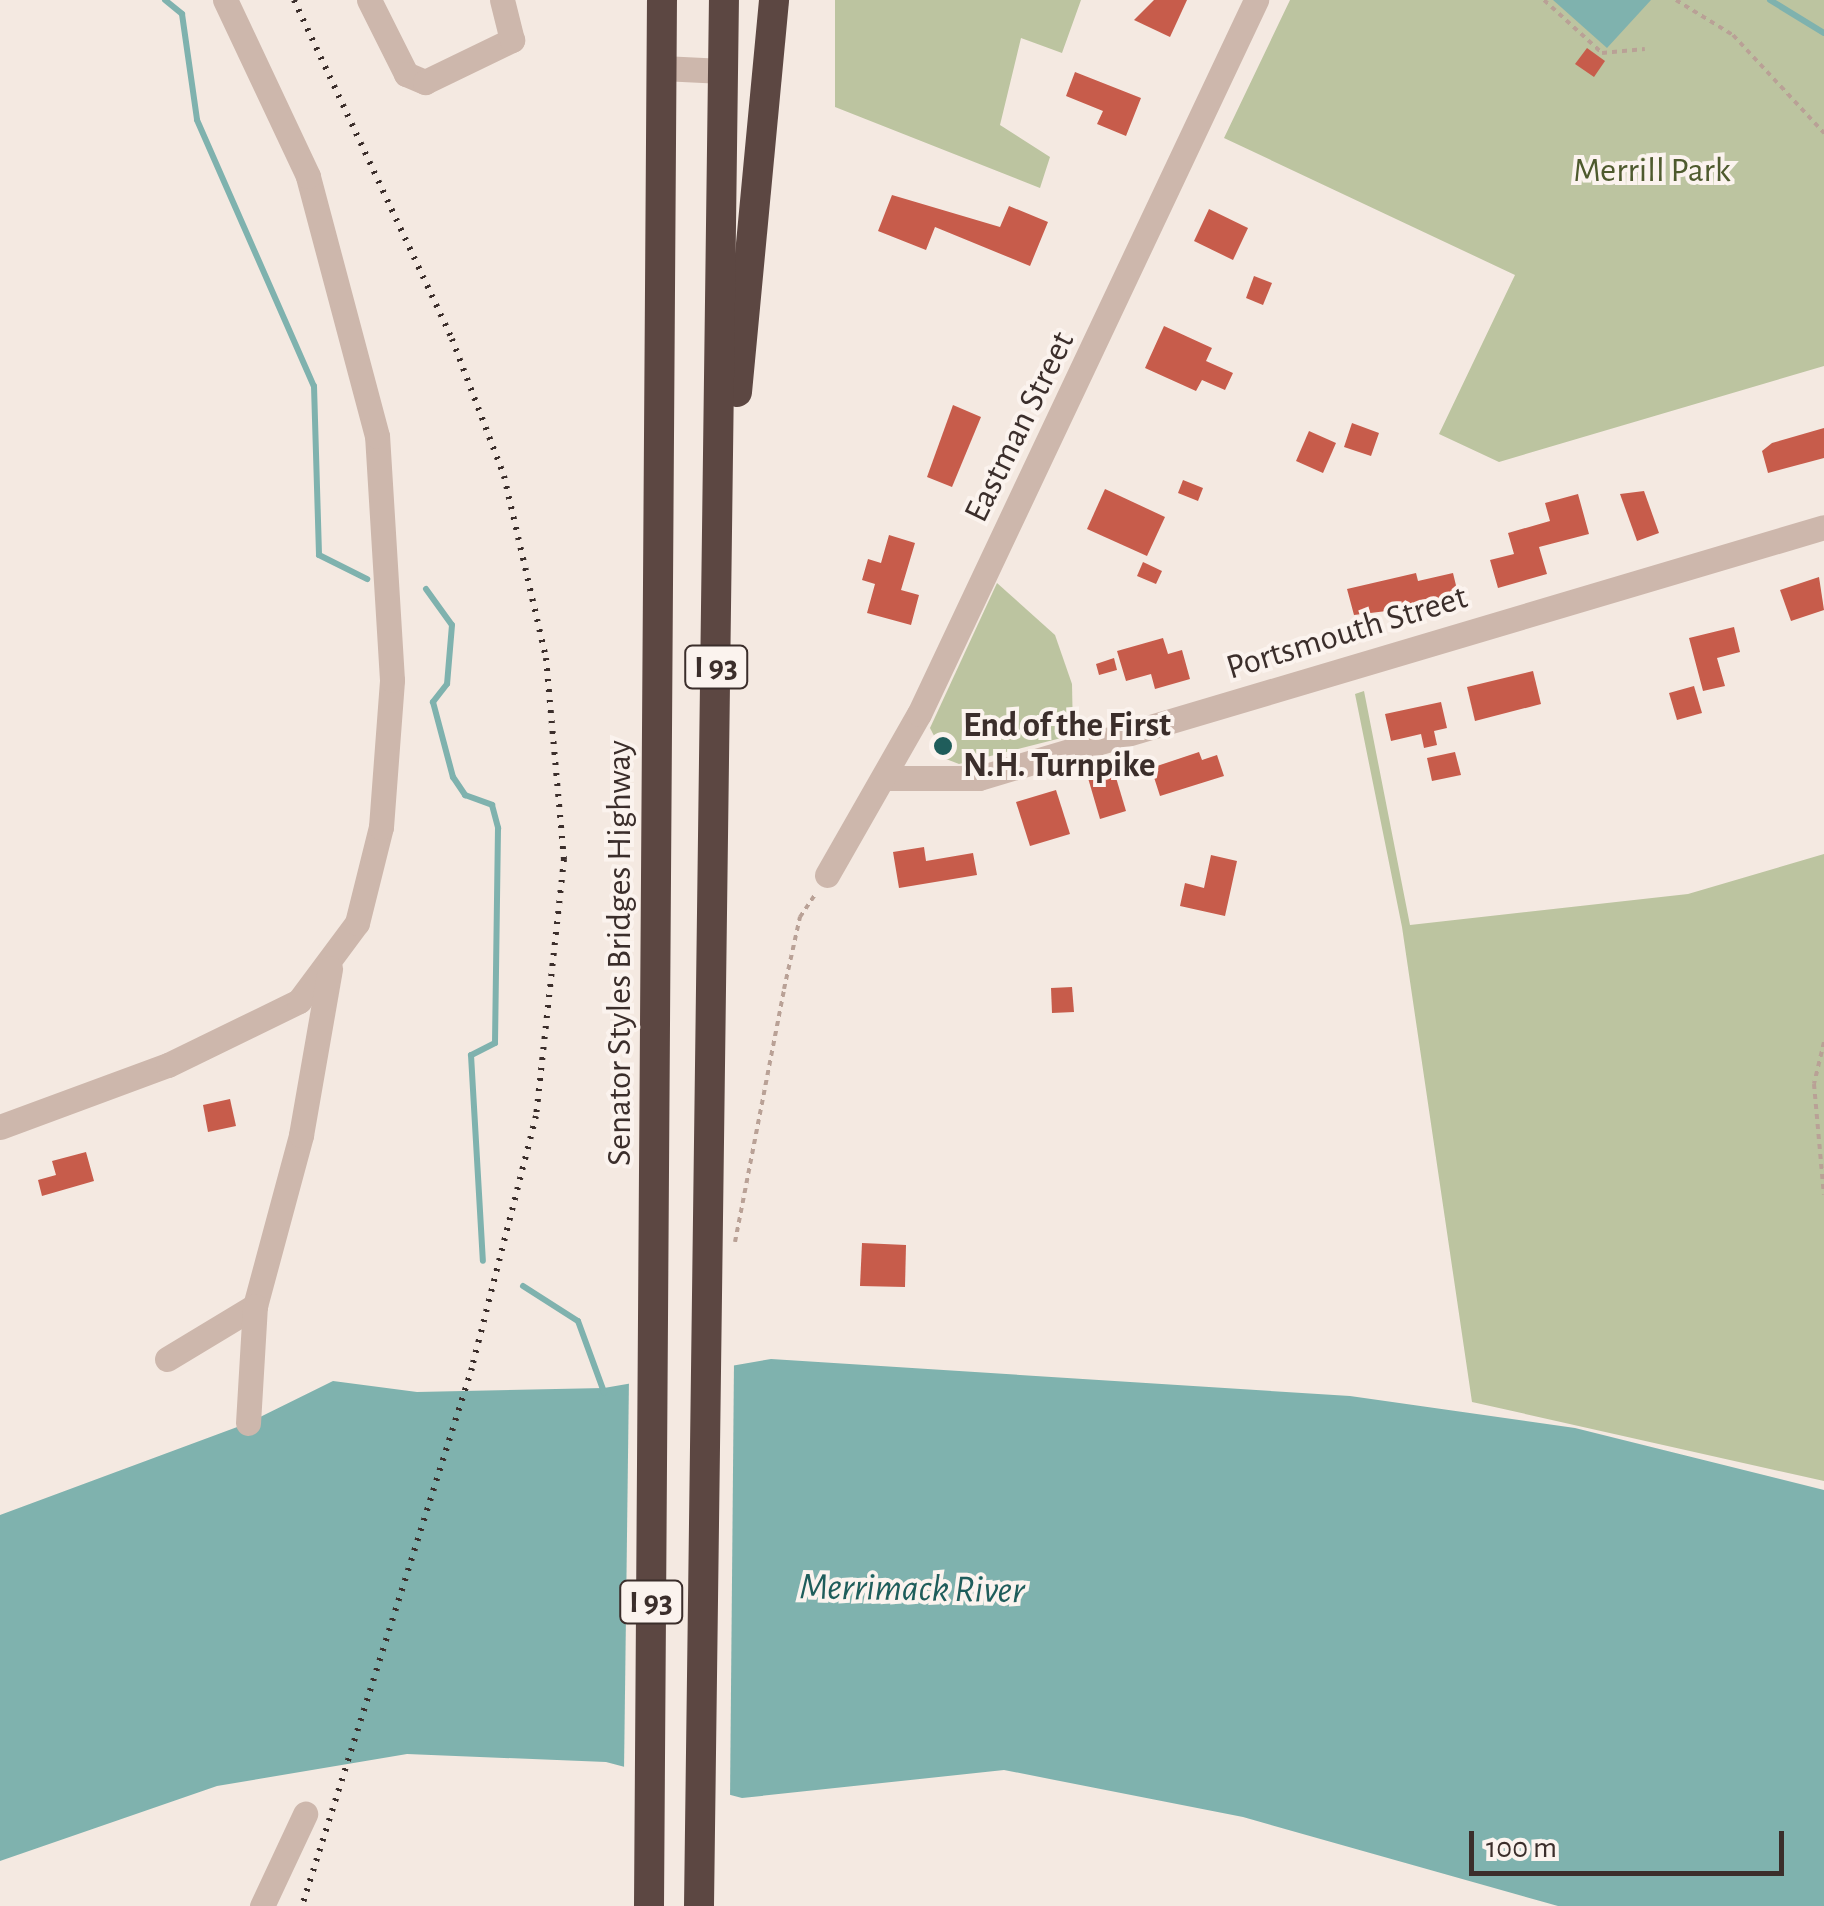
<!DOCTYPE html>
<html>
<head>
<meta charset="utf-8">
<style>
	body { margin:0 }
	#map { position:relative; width:1824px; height:1906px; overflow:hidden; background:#f4e9e1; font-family:"Alegreya Sans",sans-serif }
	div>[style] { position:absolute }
	.green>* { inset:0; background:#bcc4a0 }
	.water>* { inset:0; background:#7fb2ae }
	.pier>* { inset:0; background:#f4e9e1 }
	.stream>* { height:6px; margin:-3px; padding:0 3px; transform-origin:3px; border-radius:3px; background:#7fb2ae }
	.building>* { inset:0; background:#c75c4b }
	.path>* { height:4px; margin-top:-2px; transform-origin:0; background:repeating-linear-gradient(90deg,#b9a196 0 5px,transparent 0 10px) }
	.minor>* { height:25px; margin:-12.5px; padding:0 12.5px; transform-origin:12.5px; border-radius:12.5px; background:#cdb7ac }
	.highway>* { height:30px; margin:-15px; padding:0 15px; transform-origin:15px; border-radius:15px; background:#5c4742 }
	.rail>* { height:6px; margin-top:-3px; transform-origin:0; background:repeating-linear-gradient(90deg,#3b2e2b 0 2.5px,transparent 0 10.5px) }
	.dots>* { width:28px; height:28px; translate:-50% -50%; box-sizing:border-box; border:5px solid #fbf3ee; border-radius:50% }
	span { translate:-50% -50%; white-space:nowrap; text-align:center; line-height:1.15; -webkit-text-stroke:8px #fbf3ee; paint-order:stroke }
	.shield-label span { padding:2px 8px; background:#fbf3ee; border:2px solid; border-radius:8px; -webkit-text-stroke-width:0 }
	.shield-label { font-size:32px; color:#3b2e2b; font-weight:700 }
	.park-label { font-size:35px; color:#4e5a2e }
	.street-label { font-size:35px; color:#3b2e2b }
	.poi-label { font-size:35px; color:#3b2e2b; font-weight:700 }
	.left { translate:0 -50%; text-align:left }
	.water-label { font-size:38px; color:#1f5d5b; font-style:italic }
	.scale { position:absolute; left:1469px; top:1831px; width:315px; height:45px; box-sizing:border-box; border:5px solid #3b2e2b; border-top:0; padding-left:12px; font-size:30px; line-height:35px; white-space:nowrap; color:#3b2e2b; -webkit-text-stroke:8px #fbf3ee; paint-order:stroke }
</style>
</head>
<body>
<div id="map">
	<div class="green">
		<i style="clip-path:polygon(835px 0,1081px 0,1062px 53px,1021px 38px,1000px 125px,1050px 157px,1040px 188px,835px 107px)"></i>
		<i style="clip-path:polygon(1290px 0,1824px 0,1824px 366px,1499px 462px,1439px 434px,1515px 275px,1224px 138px)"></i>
		<i style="clip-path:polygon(997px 583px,1055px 635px,1072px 684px,1073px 735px,959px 764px,946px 759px,930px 728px)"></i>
		<i style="clip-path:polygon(1364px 691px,1410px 925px,1688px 894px,1824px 854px,1824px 1481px,1472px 1402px,1402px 927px,1355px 694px)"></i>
	</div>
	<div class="water">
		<i style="clip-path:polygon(1553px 0,1651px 0,1607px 48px)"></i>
		<i style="clip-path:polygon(771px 1359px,1350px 1396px,1575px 1428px,1824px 1490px,1824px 1906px,1558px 1906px,1243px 1817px,1004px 1770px,742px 1798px,606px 1762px,407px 1754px,217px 1786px,0 1861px,0 1515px,248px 1423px,333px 1381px,417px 1392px,604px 1388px)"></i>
	</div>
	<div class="pier">
		<i style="clip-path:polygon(734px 1361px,730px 1800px,624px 1772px,629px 1378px)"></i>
	</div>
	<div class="stream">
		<i style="left:165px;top:0;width:22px;rotate:39deg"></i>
		<i style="left:182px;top:14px;width:107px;rotate:81.9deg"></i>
		<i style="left:197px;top:120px;width:291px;rotate:66.3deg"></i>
		<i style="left:314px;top:386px;width:169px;rotate:88.3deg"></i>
		<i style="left:319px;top:555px;width:54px;rotate:26.6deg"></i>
		<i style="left:1770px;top:0;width:63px;rotate:31.4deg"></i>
		<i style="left:426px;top:589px;width:44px;rotate:54.2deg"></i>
		<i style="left:452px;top:625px;width:59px;rotate:94.8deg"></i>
		<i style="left:447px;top:684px;width:23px;rotate:128deg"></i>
		<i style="left:433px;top:702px;width:78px;rotate:75.1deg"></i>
		<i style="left:453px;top:777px;width:22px;rotate:56deg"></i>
		<i style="left:465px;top:795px;width:29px;rotate:20deg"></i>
		<i style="left:492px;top:805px;width:24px;rotate:75deg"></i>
		<i style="left:498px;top:828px;width:215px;rotate:90.8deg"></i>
		<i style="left:495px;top:1043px;width:27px;rotate:153deg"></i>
		<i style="left:471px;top:1055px;width:206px;rotate:86.7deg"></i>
		<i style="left:523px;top:1286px;width:65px;rotate:32.5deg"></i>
		<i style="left:578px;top:1321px;width:76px;rotate:69.9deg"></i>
	</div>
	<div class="building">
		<i style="clip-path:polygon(1154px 0,1187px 0,1170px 37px,1134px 20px)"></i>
		<i style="clip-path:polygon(1587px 48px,1605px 61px,1594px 77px,1575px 64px)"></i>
		<i style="clip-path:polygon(1075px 72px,1141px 98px,1126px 136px,1097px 124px,1103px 111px,1066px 96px)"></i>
		<i style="clip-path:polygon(892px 195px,1000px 227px,1009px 206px,1048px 222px,1030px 266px,935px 227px,926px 250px,878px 231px)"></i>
		<i style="clip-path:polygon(1209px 209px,1248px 228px,1233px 260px,1194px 241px)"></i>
		<i style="clip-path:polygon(1254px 276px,1272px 283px,1263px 305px,1246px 298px)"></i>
		<i style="clip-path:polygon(1164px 326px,1212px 348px,1206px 361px,1233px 373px,1225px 390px,1202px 380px,1196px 391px,1145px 368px)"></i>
		<i style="clip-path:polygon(953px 405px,981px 417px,952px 487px,927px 477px)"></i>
		<i style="clip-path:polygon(1352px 423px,1379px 433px,1371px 456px,1344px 447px)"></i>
		<i style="clip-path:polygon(1824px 428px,1824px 458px,1768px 473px,1762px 451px,1772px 443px)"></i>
		<i style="clip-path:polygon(1309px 431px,1336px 443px,1323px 473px,1296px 461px)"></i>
		<i style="clip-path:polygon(1183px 480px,1203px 488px,1198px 501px,1178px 493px)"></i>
		<i style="clip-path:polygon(1105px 489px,1165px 517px,1147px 556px,1087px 529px)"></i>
		<i style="clip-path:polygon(1644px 491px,1659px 533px,1637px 541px,1620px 494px)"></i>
		<i style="clip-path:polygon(1578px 494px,1589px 534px,1539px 547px,1547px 574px,1498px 588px,1490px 560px,1514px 554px,1508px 533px,1550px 521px,1545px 503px)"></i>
		<i style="clip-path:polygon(889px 535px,915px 543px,901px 590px,919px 595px,911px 625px,867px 613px,875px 584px,862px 580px,868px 559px,881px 563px)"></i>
		<i style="clip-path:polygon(1143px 562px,1162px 571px,1156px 584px,1137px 576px)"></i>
		<i style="clip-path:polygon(1416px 573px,1418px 581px,1453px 573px,1460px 602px,1354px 615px,1347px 589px)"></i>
		<i style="clip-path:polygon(1819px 577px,1824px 610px,1791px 621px,1780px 590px)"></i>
		<i style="clip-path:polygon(1734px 627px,1740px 652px,1717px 658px,1725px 686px,1703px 691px,1689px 638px)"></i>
		<i style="clip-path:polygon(1163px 638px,1168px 654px,1182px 650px,1190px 679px,1155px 689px,1151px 674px,1126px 681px,1117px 651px)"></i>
		<i style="clip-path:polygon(1114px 658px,1117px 670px,1099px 675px,1096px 664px)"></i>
		<i style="clip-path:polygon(1533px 671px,1541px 704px,1475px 721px,1467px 687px)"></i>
		<i style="clip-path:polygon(1694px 686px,1702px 713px,1677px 720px,1669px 693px)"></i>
		<i style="clip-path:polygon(1441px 702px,1447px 728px,1434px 731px,1437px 745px,1424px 748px,1421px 734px,1391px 741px,1385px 714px)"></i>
		<i style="clip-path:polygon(1199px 752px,1202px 760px,1217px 755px,1224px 776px,1160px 796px,1151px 768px)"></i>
		<i style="clip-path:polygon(1455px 752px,1461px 775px,1432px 781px,1427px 758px)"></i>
		<i style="clip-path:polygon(1114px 771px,1126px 811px,1100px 819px,1088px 778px)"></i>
		<i style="clip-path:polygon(1056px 790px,1070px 834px,1030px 846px,1016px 802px)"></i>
		<i style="clip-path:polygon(924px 847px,926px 861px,973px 853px,977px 875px,899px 888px,893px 852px)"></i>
		<i style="clip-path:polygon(1211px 855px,1237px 861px,1225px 916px,1180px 906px,1185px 883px,1204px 888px)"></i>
		<i style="clip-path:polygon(1072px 987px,1074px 1012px,1052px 1013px,1051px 988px)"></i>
		<i style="clip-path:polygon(230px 1099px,236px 1126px,208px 1132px,203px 1105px)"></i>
		<i style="clip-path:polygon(86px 1152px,94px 1181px,42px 1196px,38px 1180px,56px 1175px,52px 1161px)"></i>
		<i style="clip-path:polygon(862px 1243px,906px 1245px,905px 1287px,860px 1286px)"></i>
	</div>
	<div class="path">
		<i style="left:1544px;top:0;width:79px;rotate:42.4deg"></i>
		<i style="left:1602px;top:53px;width:43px;rotate:-5.3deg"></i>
		<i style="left:1676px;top:0;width:67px;rotate:31.6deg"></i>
		<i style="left:1733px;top:35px;width:134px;rotate:47.1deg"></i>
		<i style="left:1824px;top:1042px;width:43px;rotate:103.4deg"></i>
		<i style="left:1814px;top:1084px;width:111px;rotate:84.9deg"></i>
		<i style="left:735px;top:1242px;width:258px;rotate:-79deg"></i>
		<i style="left:784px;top:989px;width:74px;rotate:-77.5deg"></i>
		<i style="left:800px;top:917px;width:29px;rotate:-56deg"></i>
	</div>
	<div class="minor">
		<i style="left:369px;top:0;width:83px;rotate:63.4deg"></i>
		<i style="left:406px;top:74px;width:21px;rotate:23deg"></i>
		<i style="left:425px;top:82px;width:97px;rotate:-25.8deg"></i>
		<i style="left:512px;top:40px;width:41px;rotate:-104deg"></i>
		<i style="left:662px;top:68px;width:61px;rotate:2.8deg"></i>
		<i style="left:886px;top:778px;width:93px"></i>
		<i style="left:979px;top:778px;width:881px;rotate:-16.54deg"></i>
		<i style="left:827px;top:875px;width:185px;rotate:-60.3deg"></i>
		<i style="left:919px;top:714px;width:790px;rotate:-64.73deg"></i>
		<i style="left:0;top:1127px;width:179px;rotate:-20.3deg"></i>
		<i style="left:168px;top:1065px;width:146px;rotate:-26deg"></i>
		<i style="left:299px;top:1001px;width:97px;rotate:-53.4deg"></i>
		<i style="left:357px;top:923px;width:99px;rotate:-76deg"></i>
		<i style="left:381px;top:827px;width:147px;rotate:-85.7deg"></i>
		<i style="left:392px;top:680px;width:244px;rotate:-93.5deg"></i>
		<i style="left:377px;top:436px;width:269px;rotate:-104.9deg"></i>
		<i style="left:308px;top:176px;width:195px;rotate:-115.2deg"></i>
		<i style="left:167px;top:1359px;width:103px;rotate:-31.1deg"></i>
		<i style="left:255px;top:1306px;width:177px;rotate:-74.9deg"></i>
		<i style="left:301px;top:1135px;width:169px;rotate:-80.1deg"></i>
		<i style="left:248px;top:1423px;width:117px;rotate:-86.6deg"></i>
		<i style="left:262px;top:1906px;width:102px;rotate:-64.9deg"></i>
	</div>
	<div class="highway">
		<i style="left:737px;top:392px;width:394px;rotate:-84.6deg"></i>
		<i style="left:649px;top:1906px;width:1906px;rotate:-89.61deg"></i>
		<i style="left:699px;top:1906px;width:1906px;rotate:-89.25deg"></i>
	</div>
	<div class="rail">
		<i style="left:294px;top:0;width:374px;rotate:65deg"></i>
		<i style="left:452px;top:339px;width:147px;rotate:69.2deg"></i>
		<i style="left:504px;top:476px;width:187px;rotate:77deg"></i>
		<i style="left:546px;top:658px;width:202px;rotate:84.9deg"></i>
		<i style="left:564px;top:859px;width:259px;rotate:96.2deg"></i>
		<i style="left:536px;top:1116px;width:260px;rotate:104.3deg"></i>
		<i style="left:472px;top:1368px;width:564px;rotate:107.54deg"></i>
	</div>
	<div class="dots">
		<i style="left:943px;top:746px;background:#1f5d5b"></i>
	</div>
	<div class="shield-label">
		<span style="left:716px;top:667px">I 93</span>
		<span style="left:651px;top:1602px">I 93</span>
	</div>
	<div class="park-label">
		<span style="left:1652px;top:171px">Merrill Park</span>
	</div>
	<div class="street-label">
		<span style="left:1020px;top:427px;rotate:-64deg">Eastman Street</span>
		<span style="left:1347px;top:633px;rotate:-17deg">Portsmouth Street</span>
		<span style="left:620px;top:953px;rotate:-90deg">Senator Styles Bridges Highway</span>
	</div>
	<div class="poi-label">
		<span class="left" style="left:963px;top:746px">End of the First<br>N.H. Turnpike</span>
	</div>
	<div class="water-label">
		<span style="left:912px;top:1590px;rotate:1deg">Merrimack River</span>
	</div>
	<div class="scale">100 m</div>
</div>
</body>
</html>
